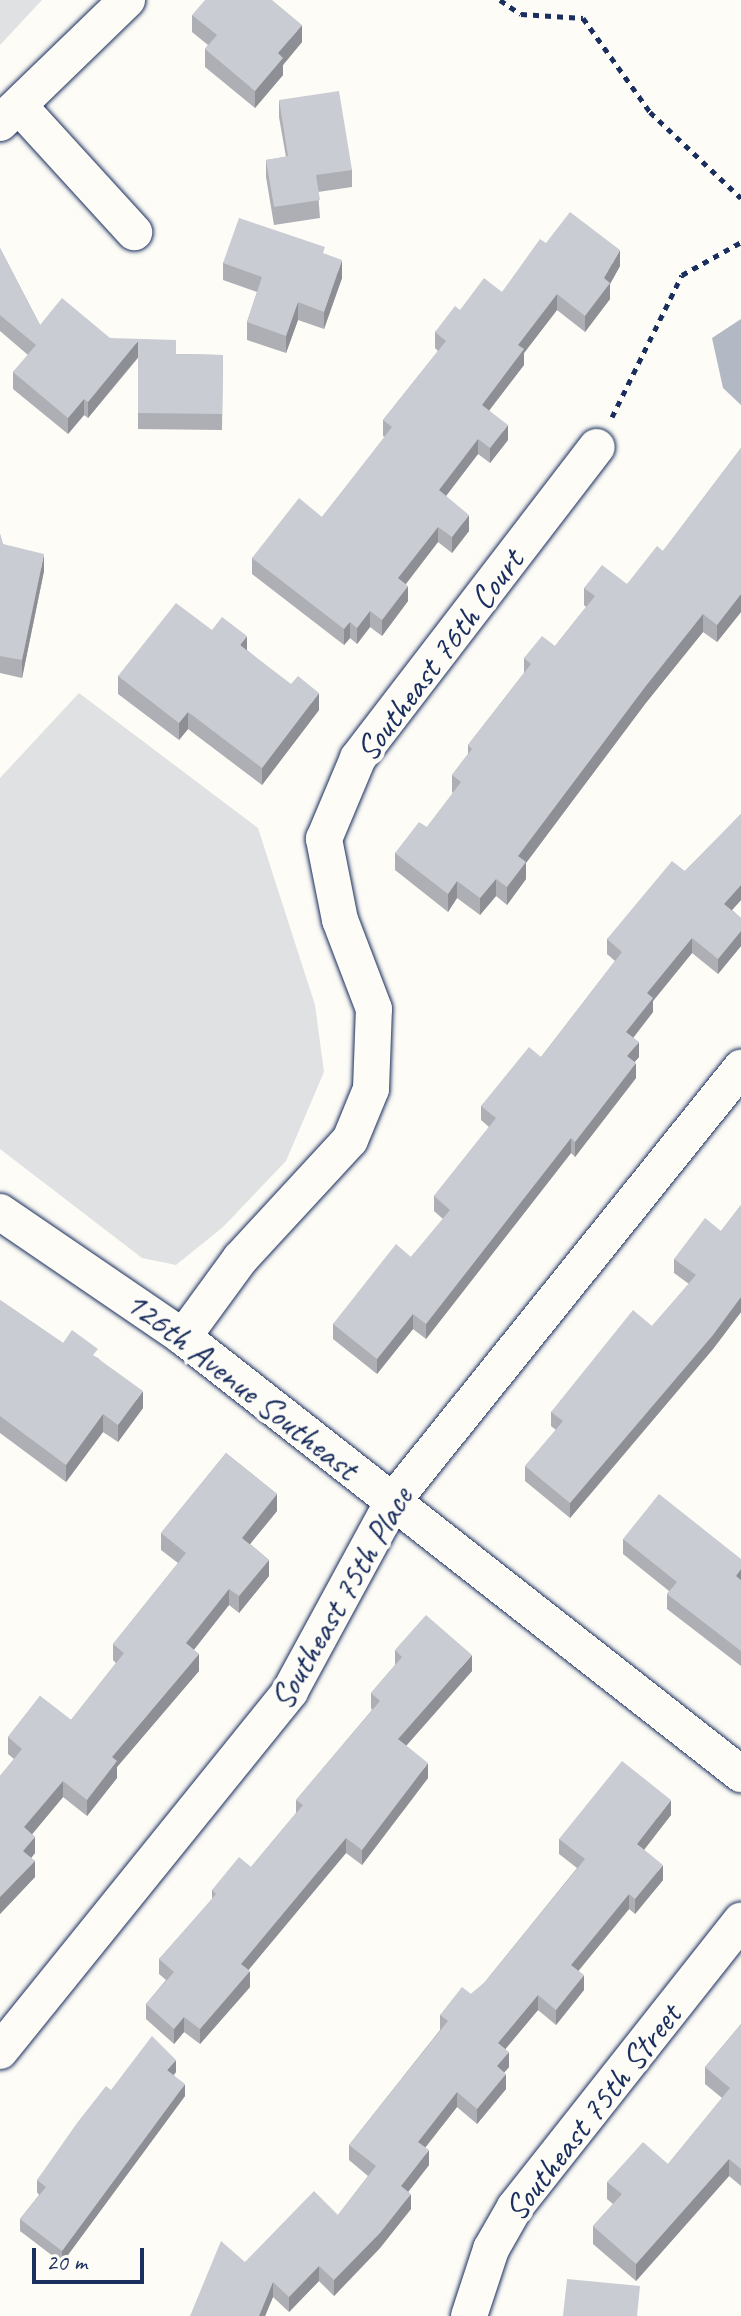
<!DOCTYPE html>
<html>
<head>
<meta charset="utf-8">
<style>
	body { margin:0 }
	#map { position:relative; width:741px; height:2316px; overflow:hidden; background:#fdfcf7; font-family:Caveat,sans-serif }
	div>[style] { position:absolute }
	.green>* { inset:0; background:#e0e1e3 }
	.water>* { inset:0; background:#b3b8c5 }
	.path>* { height:5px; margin-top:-2.5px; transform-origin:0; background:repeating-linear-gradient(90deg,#1b2f5e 0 6px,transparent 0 12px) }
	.roads { filter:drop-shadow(0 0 2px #1b2f5e) drop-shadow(0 0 2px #1b2f5e) }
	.street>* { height:36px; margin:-18px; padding:0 18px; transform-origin:18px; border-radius:18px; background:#fdfcf7 }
	.wall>* { inset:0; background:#adafb5 }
	.shaded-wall>* { inset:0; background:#8d8f94 }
	.building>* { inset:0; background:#c9ccd3 }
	span { translate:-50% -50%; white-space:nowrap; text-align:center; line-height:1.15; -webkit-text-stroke:8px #fdfcf7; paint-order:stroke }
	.street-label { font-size:34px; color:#1b2f5e }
	.scale { position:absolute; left:32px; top:2248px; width:112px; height:36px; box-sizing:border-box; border:4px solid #1b2f5e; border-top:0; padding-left:10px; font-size:24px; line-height:28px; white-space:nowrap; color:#1b2f5e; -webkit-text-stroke:6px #fdfcf7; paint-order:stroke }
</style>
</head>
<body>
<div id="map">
	<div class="green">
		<i style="clip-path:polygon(0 0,42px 0,0 45px)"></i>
		<i style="clip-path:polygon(79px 693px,258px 828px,315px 1005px,324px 1072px,286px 1161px,223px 1227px,176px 1265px,142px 1258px,0 1149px,0 778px)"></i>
	</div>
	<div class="water">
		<i style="clip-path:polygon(741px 319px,741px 405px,723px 388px,712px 338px)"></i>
	</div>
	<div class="path">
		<i style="left:500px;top:0;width:25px;rotate:34deg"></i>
		<i style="left:521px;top:14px;width:62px;rotate:3.7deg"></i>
		<i style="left:583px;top:18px;width:115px;rotate:54.5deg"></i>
		<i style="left:650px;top:112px;width:125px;rotate:43.4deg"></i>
		<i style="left:612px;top:417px;width:158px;rotate:-63.8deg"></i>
		<i style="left:682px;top:275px;width:68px;rotate:-29.2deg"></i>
	</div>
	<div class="roads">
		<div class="street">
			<i style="left:19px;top:106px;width:171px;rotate:47.6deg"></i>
			<i style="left:0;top:123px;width:177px;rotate:-44.1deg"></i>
			<i style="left:0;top:1212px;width:222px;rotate:34.3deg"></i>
			<i style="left:183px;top:1337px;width:709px;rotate:38.07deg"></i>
			<i style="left:183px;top:1337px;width:97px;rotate:-53.8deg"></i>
			<i style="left:240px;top:1259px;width:162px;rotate:-47.3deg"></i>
			<i style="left:350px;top:1140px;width:55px;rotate:-67.6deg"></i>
			<i style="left:371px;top:1089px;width:80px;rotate:-87.9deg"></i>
			<i style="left:374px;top:1009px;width:95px;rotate:-110.9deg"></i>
			<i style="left:340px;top:920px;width:83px;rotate:-101.2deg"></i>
			<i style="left:324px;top:839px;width:88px;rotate:-67.2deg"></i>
			<i style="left:358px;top:758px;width:392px;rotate:-52.5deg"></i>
			<i style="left:0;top:2051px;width:462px;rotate:-51.1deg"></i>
			<i style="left:290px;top:1691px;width:216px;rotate:-61.5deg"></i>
			<i style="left:393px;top:1501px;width:556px;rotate:-51.21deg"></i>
			<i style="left:469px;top:2316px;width:71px;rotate:-71.8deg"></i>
			<i style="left:491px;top:2249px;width:48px;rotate:-60.3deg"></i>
			<i style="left:515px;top:2207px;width:365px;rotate:-51.7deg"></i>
		</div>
	</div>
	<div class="wall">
		<i style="clip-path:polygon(192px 15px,302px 42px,283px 65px,283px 75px,255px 108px,205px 67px,205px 49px,208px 45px,192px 32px)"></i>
		<i style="clip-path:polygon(279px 100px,352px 170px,352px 187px,318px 192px,320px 218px,274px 225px,266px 177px,266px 160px,286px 157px,279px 117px)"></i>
		<i style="clip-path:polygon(546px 243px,620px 266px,610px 284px,610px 299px,585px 332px,557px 310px,524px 353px,524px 365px,489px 410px,508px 440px,490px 463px,478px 454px,446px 496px,469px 531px,452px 553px,438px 542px,406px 584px,408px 601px,382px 636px,370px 627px,357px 644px,350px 638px,344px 645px,252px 574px,252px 558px,322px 517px,385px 437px,383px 436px,383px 420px,438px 351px,435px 348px,435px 332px,460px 310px,502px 292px)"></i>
		<i style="clip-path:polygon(0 248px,40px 325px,110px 338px,176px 354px,223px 355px,222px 430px,138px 429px,138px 358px,88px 418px,84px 415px,68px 434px,13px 389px,13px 372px,28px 355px,0 331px)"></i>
		<i style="clip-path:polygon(325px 254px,342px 278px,324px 329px,298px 320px,286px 353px,247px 340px,247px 322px,257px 292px,223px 280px,223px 263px)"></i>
		<i style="clip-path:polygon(741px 448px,741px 612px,717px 642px,703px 632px,645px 704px,526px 863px,526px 879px,507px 905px,496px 896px,480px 915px,457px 898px,448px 912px,395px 870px,395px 853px,427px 827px,453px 793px,452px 792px,452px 775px,468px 754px,468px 745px,524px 673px,524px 658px,555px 646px,586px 607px,584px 605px,584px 588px,627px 584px,663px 551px)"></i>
		<i style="clip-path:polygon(0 534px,3px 544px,44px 571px,22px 678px,0 673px)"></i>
		<i style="clip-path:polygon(212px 630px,247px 650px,319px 710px,262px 785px,188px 729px,179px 740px,118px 694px,118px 676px)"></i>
		<i style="clip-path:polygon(741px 814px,741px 900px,732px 910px,741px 918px,741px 946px,718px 974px,692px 953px,653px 1001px,653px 1012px,633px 1038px,639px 1057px,634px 1062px,636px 1078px,575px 1157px,571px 1153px,426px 1339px,413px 1329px,377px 1374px,333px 1339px,333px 1324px,411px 1257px,443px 1219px,434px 1211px,434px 1196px,489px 1127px,481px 1120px,481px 1106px,541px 1057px,615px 961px,607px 954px,607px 939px,685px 871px)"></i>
		<i style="clip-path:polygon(741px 1205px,741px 1312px,713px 1349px,570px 1518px,525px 1481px,525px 1466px,556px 1430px,551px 1426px,551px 1412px,652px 1326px,689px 1284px,674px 1273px,674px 1259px,721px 1231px)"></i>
		<i style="clip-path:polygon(0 1300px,63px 1343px,98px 1358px,143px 1408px,118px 1442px,103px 1432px,66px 1482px,0 1433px)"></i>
		<i style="clip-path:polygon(226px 1453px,277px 1494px,277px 1511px,250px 1544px,269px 1560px,269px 1576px,239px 1613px,229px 1605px,193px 1650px,199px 1654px,199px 1671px,117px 1767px,117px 1778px,87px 1816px,63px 1797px,32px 1834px,35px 1837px,35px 1853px,31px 1858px,35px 1861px,35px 1877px,0 1914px,0 1776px,14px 1759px,8px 1754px,8px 1737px,40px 1696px,71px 1720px,116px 1663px,113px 1660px,113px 1644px,178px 1563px,161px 1550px,161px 1533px)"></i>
		<i style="clip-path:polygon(623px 1539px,741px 1559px,741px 1666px,667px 1609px,667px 1594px,669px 1591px,623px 1554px)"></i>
		<i style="clip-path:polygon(395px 1650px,472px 1671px,406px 1746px,428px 1778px,362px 1865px,346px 1853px,248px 1970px,250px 1987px,200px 2044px,184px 2032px,174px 2044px,146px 2019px,146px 2004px,166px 1980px,159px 1974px,159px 1959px,212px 1900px,212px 1890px,251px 1867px,296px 1813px,296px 1800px,372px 1710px,371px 1708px,371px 1693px,395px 1665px)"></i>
		<i style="clip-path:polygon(671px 1815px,644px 1849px,663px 1880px,635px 1914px,629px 1909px,578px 1971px,584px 1990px,556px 2025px,538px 2010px,505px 2049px,509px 2067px,504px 2072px,506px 2089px,477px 2124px,457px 2107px,425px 2147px,429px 2165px,408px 2192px,411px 2209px,380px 2248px,334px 2296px,319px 2281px,289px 2312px,273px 2297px,265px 2316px,190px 2316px,245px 2262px,338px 2215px,368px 2176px,349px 2160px,349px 2145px,440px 2030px,440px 2015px,471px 1994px,484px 1983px,577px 1868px,559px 1854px,559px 1839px)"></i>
		<i style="clip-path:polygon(741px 2024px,741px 2186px,729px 2176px,636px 2281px,593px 2244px,593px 2226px,613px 2204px,607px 2199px,607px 2182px,668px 2164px,722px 2098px,705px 2084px,705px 2067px)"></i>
		<i style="clip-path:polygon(176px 2072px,174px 2075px,185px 2096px,62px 2263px,20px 2231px,20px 2219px,39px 2195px,37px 2192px,37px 2180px,111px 2090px)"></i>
	</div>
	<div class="shaded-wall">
		<i style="clip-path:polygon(302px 25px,302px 42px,283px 65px,283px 75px,255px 108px,255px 91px,278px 53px)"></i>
		<i style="clip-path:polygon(620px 250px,620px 266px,610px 284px,610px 299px,585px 332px,585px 316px,604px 278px)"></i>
		<i style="clip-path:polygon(342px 260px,342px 278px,324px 329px,324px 312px)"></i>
		<i style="clip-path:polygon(557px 294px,557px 310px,524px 353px,524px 365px,482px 420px,482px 405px,518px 345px)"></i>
		<i style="clip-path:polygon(298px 302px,298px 320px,286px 353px,286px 336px)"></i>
		<i style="clip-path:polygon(138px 341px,138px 357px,88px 418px,88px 402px)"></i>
		<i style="clip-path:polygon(84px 399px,84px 415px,68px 434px,68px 418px)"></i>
		<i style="clip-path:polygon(508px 425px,508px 440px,490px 463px,490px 448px)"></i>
		<i style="clip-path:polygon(478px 439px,478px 454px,439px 505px,439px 490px)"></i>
		<i style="clip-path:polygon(469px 515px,469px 531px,452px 553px,452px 537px)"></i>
		<i style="clip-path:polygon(438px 527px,438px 542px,398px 594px,398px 578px)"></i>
		<i style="clip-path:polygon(44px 554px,44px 571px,22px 678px,22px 660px)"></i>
		<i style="clip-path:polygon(408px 586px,408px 601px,382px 636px,382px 620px)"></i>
		<i style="clip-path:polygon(741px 594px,741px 612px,717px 642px,717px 625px)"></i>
		<i style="clip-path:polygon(370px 611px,370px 627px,357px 644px,357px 628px)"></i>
		<i style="clip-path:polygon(703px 614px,703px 632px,645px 704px,526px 863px,526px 879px,507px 905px,507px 887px,518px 856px,645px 687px)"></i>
		<i style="clip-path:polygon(350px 622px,350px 638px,344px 645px,344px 629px)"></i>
		<i style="clip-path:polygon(247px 636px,247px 653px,240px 645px)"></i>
		<i style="clip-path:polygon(319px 693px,319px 710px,262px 785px,262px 768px)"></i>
		<i style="clip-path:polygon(188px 712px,188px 729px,179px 740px,179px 723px)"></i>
		<i style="clip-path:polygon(496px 879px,496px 896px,480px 915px,480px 898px)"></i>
		<i style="clip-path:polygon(457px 881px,457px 898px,448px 912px,448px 894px)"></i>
		<i style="clip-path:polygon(741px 885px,741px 900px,724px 919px,724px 904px)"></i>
		<i style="clip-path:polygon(741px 931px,741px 946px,718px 974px,718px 959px)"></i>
		<i style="clip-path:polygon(692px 938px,692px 953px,653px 1001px,653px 1012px,626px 1047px,626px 1032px,647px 993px)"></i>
		<i style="clip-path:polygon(639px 1042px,639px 1057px,627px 1071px,627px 1056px)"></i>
		<i style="clip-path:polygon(636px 1063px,636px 1078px,575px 1157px,575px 1142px)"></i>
		<i style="clip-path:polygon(571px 1138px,571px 1153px,426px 1339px,426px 1324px)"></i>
		<i style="clip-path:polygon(741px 1297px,741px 1312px,713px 1349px,570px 1518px,570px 1503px)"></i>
		<i style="clip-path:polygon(413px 1314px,413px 1329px,377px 1374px,377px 1359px)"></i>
		<i style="clip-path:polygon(143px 1391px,143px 1408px,118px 1442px,118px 1425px)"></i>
		<i style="clip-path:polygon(103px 1414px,103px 1432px,66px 1482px,66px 1465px)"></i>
		<i style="clip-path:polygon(277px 1494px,277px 1511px,242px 1554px,242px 1538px)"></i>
		<i style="clip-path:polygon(269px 1560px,269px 1576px,239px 1613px,239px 1596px)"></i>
		<i style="clip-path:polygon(741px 1569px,741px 1584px,736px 1576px)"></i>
		<i style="clip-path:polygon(229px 1589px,229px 1605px,186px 1660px,186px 1643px)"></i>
		<i style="clip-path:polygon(199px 1654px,199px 1671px,117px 1767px,117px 1778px,87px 1816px,87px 1800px,112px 1757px)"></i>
		<i style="clip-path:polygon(472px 1655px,472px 1671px,398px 1755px,398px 1739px)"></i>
		<i style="clip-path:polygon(428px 1763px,428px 1778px,362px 1865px,362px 1850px)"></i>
		<i style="clip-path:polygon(63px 1781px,63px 1797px,24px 1844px,24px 1827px)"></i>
		<i style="clip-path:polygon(671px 1800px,671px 1815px,637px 1859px,637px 1844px)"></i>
		<i style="clip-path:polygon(35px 1837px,35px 1853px,23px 1868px,23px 1851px)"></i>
		<i style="clip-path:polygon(346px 1838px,346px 1853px,241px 1979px,241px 1964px)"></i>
		<i style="clip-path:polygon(35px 1861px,35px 1877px,0 1914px,0 1897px)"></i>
		<i style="clip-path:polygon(663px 1865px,663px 1880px,635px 1914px,635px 1899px)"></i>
		<i style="clip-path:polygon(629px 1894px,629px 1909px,571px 1980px,571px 1965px)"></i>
		<i style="clip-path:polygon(250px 1971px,250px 1987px,200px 2044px,200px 2029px)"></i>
		<i style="clip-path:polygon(584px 1975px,584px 1990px,556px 2025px,556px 2010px)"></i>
		<i style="clip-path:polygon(538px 1995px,538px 2010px,498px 2058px,498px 2043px)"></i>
		<i style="clip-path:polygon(184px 2017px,184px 2032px,174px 2044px,174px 2029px)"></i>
		<i style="clip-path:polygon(509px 2052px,509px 2067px,497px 2081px,497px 2066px)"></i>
		<i style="clip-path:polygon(176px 2060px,176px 2072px,167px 2082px,167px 2070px)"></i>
		<i style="clip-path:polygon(506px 2074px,506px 2089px,477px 2124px,477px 2109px)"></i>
		<i style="clip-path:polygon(185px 2084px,185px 2096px,62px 2263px,62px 2251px)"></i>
		<i style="clip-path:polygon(457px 2092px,457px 2107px,418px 2157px,418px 2142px)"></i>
		<i style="clip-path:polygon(429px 2150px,429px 2165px,401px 2201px,401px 2186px)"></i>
		<i style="clip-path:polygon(729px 2159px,729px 2176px,636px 2281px,636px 2264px)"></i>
		<i style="clip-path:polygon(411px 2194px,411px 2209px,380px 2248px,334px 2296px,334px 2280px)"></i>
		<i style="clip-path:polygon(319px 2266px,319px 2281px,289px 2312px,289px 2297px)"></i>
		<i style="clip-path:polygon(273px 2282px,273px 2297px,265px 2316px,259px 2316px)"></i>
	</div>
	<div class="building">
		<i style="clip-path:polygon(205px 0,272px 0,302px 25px,278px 53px,283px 58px,255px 91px,205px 49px,217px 35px,192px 15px)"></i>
		<i style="clip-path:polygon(339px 91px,352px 170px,316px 175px,320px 200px,274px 207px,266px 160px,288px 156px,279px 100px)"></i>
		<i style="clip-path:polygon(570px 212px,620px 250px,604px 278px,610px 283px,585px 316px,557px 294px,518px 345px,524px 349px,482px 405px,508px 425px,490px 448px,478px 439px,439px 490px,469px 515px,452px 537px,438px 527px,398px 578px,408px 586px,382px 620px,370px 611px,357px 628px,350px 622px,344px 629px,252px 558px,299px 498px,322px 517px,392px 427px,383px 420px,446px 341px,435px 332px,455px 306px,460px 310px,484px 278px,502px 292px,540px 239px,546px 243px)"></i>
		<i style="clip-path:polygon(239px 218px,325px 247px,323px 253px,342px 260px,324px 312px,298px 302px,286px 336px,247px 322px,262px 277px,223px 263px)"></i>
		<i style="clip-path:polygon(0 248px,40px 325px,62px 298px,110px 338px,176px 340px,176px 354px,223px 355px,222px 414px,138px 413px,138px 341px,88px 402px,84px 399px,68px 418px,13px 372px,36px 345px,0 315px)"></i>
		<i style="clip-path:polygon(741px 448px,741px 594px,717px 625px,703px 614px,645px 687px,518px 856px,526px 862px,507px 887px,496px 879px,480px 898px,457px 881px,448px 894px,395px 853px,419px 822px,427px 827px,461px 782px,452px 775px,472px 749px,468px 745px,531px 664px,524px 658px,542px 636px,555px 646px,595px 596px,584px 588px,602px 565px,627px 584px,657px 546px,663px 551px)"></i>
		<i style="clip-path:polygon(0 534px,3px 544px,44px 554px,22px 660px,0 656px)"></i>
		<i style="clip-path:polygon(176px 603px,212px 630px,222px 617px,247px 636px,240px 645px,291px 684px,298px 676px,319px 693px,262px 768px,188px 712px,179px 723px,118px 676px)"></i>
		<i style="clip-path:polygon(741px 814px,741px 885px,724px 904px,741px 918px,741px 931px,718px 959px,692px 938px,647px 993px,653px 998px,626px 1032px,639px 1042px,627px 1056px,636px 1063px,575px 1142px,571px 1138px,426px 1324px,413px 1314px,377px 1359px,333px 1324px,396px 1244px,411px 1257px,450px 1210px,434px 1196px,496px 1118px,481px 1106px,529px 1047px,541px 1057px,622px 952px,607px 939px,672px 861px,685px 871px)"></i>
		<i style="clip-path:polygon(741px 1205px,741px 1297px,713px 1335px,570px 1503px,525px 1466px,563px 1421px,551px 1412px,633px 1310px,652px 1326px,696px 1275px,674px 1259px,705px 1218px,721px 1231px)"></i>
		<i style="clip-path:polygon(0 1300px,63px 1343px,72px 1330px,98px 1349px,93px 1355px,143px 1391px,118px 1425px,103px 1414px,66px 1465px,0 1416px)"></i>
		<i style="clip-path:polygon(226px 1453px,277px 1494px,242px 1538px,269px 1560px,239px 1596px,229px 1589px,186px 1643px,199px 1654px,112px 1757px,117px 1761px,87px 1800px,63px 1781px,24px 1827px,35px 1837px,23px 1851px,35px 1861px,0 1897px,0 1776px,22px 1749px,8px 1737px,40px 1696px,71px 1720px,124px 1653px,113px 1644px,186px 1553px,161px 1533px)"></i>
		<i style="clip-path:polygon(659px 1494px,741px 1559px,741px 1569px,736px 1576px,741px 1580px,741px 1651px,667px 1594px,677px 1582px,623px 1539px)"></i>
		<i style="clip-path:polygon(426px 1615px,472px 1655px,398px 1739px,428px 1763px,362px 1850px,346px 1838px,241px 1964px,250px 1971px,200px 2029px,184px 2017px,174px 2029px,146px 2004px,174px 1972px,159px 1959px,216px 1894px,212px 1890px,239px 1857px,251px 1867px,303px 1805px,296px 1800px,380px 1701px,371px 1693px,402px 1657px,395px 1650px)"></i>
		<i style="clip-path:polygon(622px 1761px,671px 1800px,637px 1844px,663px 1865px,635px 1899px,629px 1894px,571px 1965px,584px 1975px,556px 2010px,538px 1995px,498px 2043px,509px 2052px,497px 2066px,506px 2074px,477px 2109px,457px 2092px,418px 2142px,429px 2150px,401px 2186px,411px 2194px,380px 2233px,334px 2280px,319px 2266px,289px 2297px,273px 2282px,259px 2316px,190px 2316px,221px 2241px,245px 2262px,314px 2191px,338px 2215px,376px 2166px,349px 2145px,448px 2021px,440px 2015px,462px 1987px,471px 1994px,484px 1983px,585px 1859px,559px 1839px)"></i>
		<i style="clip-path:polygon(741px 2024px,741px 2169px,729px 2159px,636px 2264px,593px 2226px,622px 2194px,607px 2182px,643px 2142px,668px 2164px,730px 2088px,705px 2067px)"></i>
		<i style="clip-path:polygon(152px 2036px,176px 2060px,167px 2070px,185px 2084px,62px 2251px,20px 2219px,46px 2187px,37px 2180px,77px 2123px,106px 2086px,111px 2090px)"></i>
		<i style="clip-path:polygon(567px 2279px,640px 2286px,637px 2316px,563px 2316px)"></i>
	</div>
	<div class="street-label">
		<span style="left:439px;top:655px;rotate:-53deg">Southeast 76th Court</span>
		<span style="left:242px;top:1385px;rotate:38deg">126th Avenue Southeast</span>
		<span style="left:341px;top:1598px;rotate:-60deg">Southeast 75th Place</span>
		<span style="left:592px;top:2112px;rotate:-52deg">Southeast 75th Street</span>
	</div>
	<div class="scale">20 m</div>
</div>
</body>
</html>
